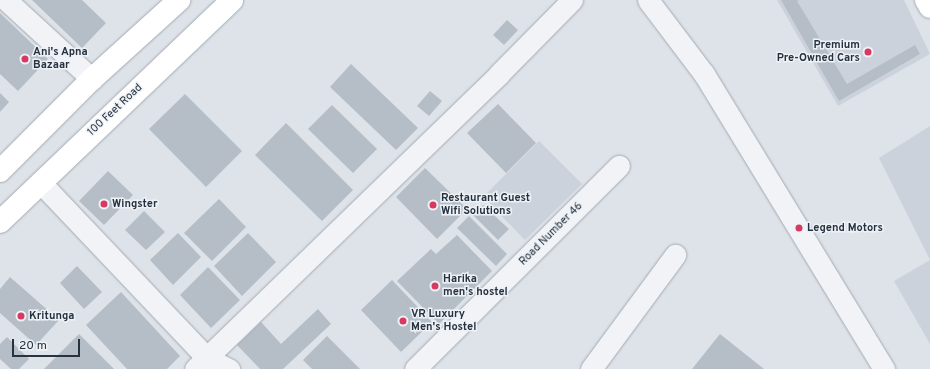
<!DOCTYPE html>
<html>
<head>
<meta charset="utf-8">
<style>
	body { margin:0 }
	#map { position:relative; width:930px; height:369px; overflow:hidden; background:#dee3e9; font-family:Overpass,sans-serif }
	div>[style] { position:absolute }
	.built>* { inset:0; background:#ccd2db }
	.building>* { inset:0; background:#b5bdc6 }
	.roads { filter:drop-shadow(0 0 1px #a3aab3) drop-shadow(0 0 1px #a3aab3) }
	.street>* { height:21px; margin:-10.5px; padding:0 10.5px; transform-origin:10.5px; border-radius:10.5px; background:#f1f3f7 }
	.secondary>* { height:22px; margin:-11px; padding:0 11px; transform-origin:11px; border-radius:11px; background:#fff }
	.dots>* { width:11px; height:11px; translate:-50% -50%; box-sizing:border-box; border:2px solid #eef2f6; border-radius:50% }
	span { translate:-50% -50%; white-space:nowrap; text-align:center; line-height:1.15; -webkit-text-stroke:3px #eef2f6; paint-order:stroke }
	.poi-label { font-size:11px; color:#263240; font-weight:700 }
	.right { translate:-100% -50%; text-align:right }
	.left { translate:0 -50%; text-align:left }
	.street-label { font-size:11px; color:#263240 }
	.scale { position:absolute; left:12px; top:339px; width:68px; height:18px; box-sizing:border-box; border:2px solid #263240; border-top:0; padding-left:5px; font-size:12px; line-height:14px; white-space:nowrap; color:#263240; -webkit-text-stroke:3px #eef2f6; paint-order:stroke }
</style>
</head>
<body>
<div id="map">
	<div class="built">
		<i style="clip-path:polygon(777px 0,904px 0,930px 54px,838px 106px)"></i>
		<i style="clip-path:polygon(930px 126px,930px 260px,879px 158px)"></i>
		<i style="clip-path:polygon(539px 141px,582px 184px,525px 240px,483px 197px)"></i>
		<i style="clip-path:polygon(930px 260px,930px 344px,894px 281px)"></i>
	</div>
	<div class="building">
		<i style="clip-path:polygon(32px 0,82px 0,106px 23px,82px 48px)"></i>
		<i style="clip-path:polygon(781px 0,799px 0,797px 1px,847px 84px,915px 45px,920px 54px,839px 101px)"></i>
		<i style="clip-path:polygon(0 13px,48px 59px,18px 91px,0 74px)"></i>
		<i style="clip-path:polygon(507px 20px,518px 30px,504px 45px,493px 35px)"></i>
		<i style="clip-path:polygon(351px 64px,418px 128px,396px 150px,330px 87px)"></i>
		<i style="clip-path:polygon(430px 91px,442px 101px,429px 116px,417px 106px)"></i>
		<i style="clip-path:polygon(0 93px,9px 102px,0 112px)"></i>
		<i style="clip-path:polygon(185px 94px,242px 151px,206px 187px,149px 129px)"></i>
		<i style="clip-path:polygon(498px 104px,536px 143px,506px 173px,467px 133px)"></i>
		<i style="clip-path:polygon(332px 105px,377px 149px,353px 173px,308px 129px)"></i>
		<i style="clip-path:polygon(286px 123px,353px 190px,322px 221px,255px 155px)"></i>
		<i style="clip-path:polygon(425px 168px,467px 209px,437px 239px,396px 197px)"></i>
		<i style="clip-path:polygon(108px 171px,133px 195px,104px 225px,79px 201px)"></i>
		<i style="clip-path:polygon(219px 199px,246px 227px,212px 261px,184px 233px)"></i>
		<i style="clip-path:polygon(483px 205px,509px 229px,498px 240px,473px 215px)"></i>
		<i style="clip-path:polygon(144px 211px,165px 232px,146px 250px,125px 230px)"></i>
		<i style="clip-path:polygon(469px 216px,507px 254px,496px 266px,457px 228px)"></i>
		<i style="clip-path:polygon(178px 233px,201px 257px,173px 285px,150px 260px)"></i>
		<i style="clip-path:polygon(248px 233px,276px 262px,242px 296px,214px 266px)"></i>
		<i style="clip-path:polygon(457px 235px,492px 271px,439px 324px,397px 281px,431px 249px,436px 254px)"></i>
		<i style="clip-path:polygon(77px 266px,102px 292px,84px 309px,60px 283px)"></i>
		<i style="clip-path:polygon(208px 267px,240px 300px,211px 328px,180px 295px)"></i>
		<i style="clip-path:polygon(10px 277px,59px 320px,36px 345px,0 313px,0 289px)"></i>
		<i style="clip-path:polygon(392px 280px,432px 322px,401px 352px,361px 310px)"></i>
		<i style="clip-path:polygon(121px 292px,180px 356px,167px 369px,127px 369px,86px 325px)"></i>
		<i style="clip-path:polygon(318px 309px,331px 324px,283px 369px,260px 369px,237px 345px,261px 322px,281px 344px)"></i>
		<i style="clip-path:polygon(79px 334px,114px 369px,44px 369px)"></i>
		<i style="clip-path:polygon(720px 334px,764px 369px,692px 369px)"></i>
		<i style="clip-path:polygon(327px 336px,360px 369px,312px 369px,303px 360px)"></i>
		<i style="clip-path:polygon(7px 337px,29px 359px,19px 369px,11px 369px,0 359px,0 344px)"></i>
	</div>
	<div class="roads">
		<div class="street">
			<i style="left:6px;top:0;width:117px;rotate:42.6deg"></i>
			<i style="left:648px;top:0;width:93px;rotate:52.9deg"></i>
			<i style="left:704px;top:74px;width:346px;rotate:58.6deg"></i>
			<i style="left:40px;top:182px;width:243px;rotate:46.5deg"></i>
			<i style="left:207px;top:358px;width:25px;rotate:27deg"></i>
			<i style="left:195px;top:369px;width:424px;rotate:-44.1deg"></i>
			<i style="left:499px;top:74px;width:104px;rotate:-45.4deg"></i>
			<i style="left:415px;top:369px;width:288px;rotate:-44.9deg"></i>
			<i style="left:591px;top:369px;width:142px;rotate:-53.6deg"></i>
		</div>
		<div class="secondary">
			<i style="left:926px;top:0;width:8px;rotate:60deg"></i>
			<i style="left:0;top:171px;width:130px;rotate:-45deg"></i>
			<i style="left:92px;top:79px;width:118px;rotate:-42.2deg"></i>
			<i style="left:0;top:222px;width:321px;rotate:-43.7deg"></i>
		</div>
	</div>
	<div class="dots">
		<i style="left:868px;top:52px;background:#d63a60"></i>
		<i style="left:25px;top:59px;background:#d63a60"></i>
		<i style="left:104px;top:204px;background:#d63a60"></i>
		<i style="left:433px;top:205px;background:#d63a60"></i>
		<i style="left:799px;top:228px;background:#d63a60"></i>
		<i style="left:435px;top:286px;background:#d63a60"></i>
		<i style="left:21px;top:316px;background:#d63a60"></i>
		<i style="left:403px;top:321px;background:#d63a60"></i>
	</div>
	<div class="poi-label">
		<span class="right" style="left:860px;top:52px">Premium<br>Pre-Owned Cars</span>
		<span class="left" style="left:33px;top:59px">Ani's Apna<br>Bazaar</span>
		<span class="left" style="left:441px;top:205px">Restaurant Guest<br>Wifi Solutions</span>
		<span class="left" style="left:112px;top:204px">Wingster</span>
		<span class="left" style="left:807px;top:228px">Legend Motors</span>
		<span class="left" style="left:443px;top:286px">Harika<br>men's hostel</span>
		<span class="left" style="left:411px;top:321px">VR Luxury<br>Men's Hostel</span>
		<span class="left" style="left:29px;top:316px">Kritunga</span>
	</div>
	<div class="street-label">
		<span style="left:115px;top:110px;rotate:-43deg">100 Feet Road</span>
		<span style="left:551px;top:234px;rotate:-45deg">Road Number 46</span>
	</div>
	<div class="scale">20 m</div>
</div>
</body>
</html>
